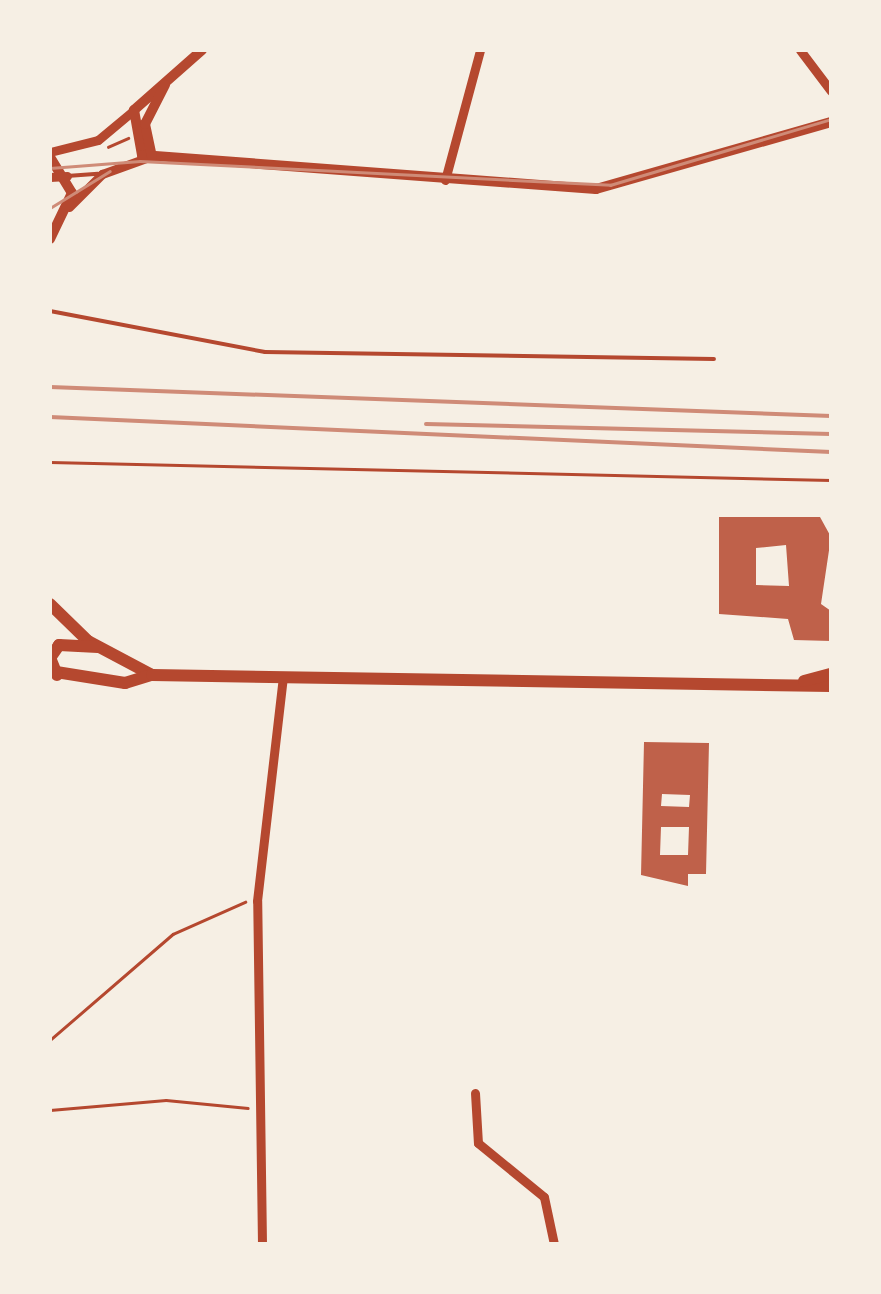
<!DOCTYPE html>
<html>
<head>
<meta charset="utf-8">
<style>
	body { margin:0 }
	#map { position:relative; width:881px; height:1294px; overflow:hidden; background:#f6efe4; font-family:Arial,sans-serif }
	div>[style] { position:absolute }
	.building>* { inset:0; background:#bf614a }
	.path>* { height:2.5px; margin:-1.25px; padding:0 1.25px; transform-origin:1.25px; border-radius:1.25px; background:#b5482f }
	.service>* { height:4px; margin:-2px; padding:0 2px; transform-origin:2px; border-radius:2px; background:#b5482f }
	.minor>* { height:9px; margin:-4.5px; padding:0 4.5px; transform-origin:4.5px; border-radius:4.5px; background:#b5482f }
	.tertiary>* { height:10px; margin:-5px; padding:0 5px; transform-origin:5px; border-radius:5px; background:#b5482f }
	.secondary>* { height:12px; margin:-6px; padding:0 6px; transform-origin:6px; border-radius:6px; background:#b5482f }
	.tram>* { height:2.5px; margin:-1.25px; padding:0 1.25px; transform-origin:1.25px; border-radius:1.25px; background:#cf8b77 }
	.rail>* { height:4px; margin:-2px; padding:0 2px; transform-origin:2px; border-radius:2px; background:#cf8b77 }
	span { translate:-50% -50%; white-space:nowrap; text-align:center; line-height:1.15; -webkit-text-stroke:10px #f6efe4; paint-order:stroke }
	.frame { position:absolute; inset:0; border:52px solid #f6efe4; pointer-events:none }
</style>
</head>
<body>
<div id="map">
	<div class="building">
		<i style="clip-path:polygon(evenodd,719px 517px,820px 517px,831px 537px,821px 604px,831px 611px,831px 641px,794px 640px,788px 619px,719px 614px,719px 517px,786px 545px,789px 586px,756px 585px,756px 548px,786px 545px)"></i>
		<i style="clip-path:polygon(evenodd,644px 742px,709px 743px,706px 874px,688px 874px,688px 886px,641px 875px,644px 742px,662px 794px,690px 795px,689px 807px,661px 806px,662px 794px,644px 742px,661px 827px,689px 827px,688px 855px,660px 855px,661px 827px)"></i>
	</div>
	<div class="path">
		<i style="left:108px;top:147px;width:22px;rotate:-24deg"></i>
		<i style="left:50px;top:462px;width:781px;rotate:1.32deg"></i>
		<i style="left:50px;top:1040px;width:162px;rotate:-40.8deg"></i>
		<i style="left:173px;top:934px;width:79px;rotate:-24deg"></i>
		<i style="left:50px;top:1110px;width:116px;rotate:-4.9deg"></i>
		<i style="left:166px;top:1100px;width:82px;rotate:5.6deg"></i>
	</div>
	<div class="service">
		<i style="left:67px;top:176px;width:31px;rotate:-4deg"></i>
		<i style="left:50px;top:311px;width:219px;rotate:10.8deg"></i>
		<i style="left:265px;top:352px;width:449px;rotate:0.9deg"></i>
	</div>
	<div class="minor">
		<i style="left:800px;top:50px;width:51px;rotate:52.9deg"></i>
		<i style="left:50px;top:152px;width:49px;rotate:-14deg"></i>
		<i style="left:98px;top:140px;width:47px;rotate:-39.8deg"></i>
		<i style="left:50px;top:177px;width:17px;rotate:-3deg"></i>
		<i style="left:445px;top:180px;width:135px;rotate:-74.9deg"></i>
		<i style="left:69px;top:207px;width:47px;rotate:-45deg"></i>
		<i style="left:102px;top:174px;width:50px;rotate:-19.9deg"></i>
		<i style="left:475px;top:1093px;width:50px;rotate:86.6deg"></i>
		<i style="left:478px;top:1143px;width:85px;rotate:39.3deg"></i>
		<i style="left:544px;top:1197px;width:48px;rotate:78deg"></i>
		<i style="left:262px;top:1244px;width:343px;rotate:-90.8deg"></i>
		<i style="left:257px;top:901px;width:226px;rotate:-83.4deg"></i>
	</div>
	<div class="tertiary">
		<i style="left:202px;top:50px;width:91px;rotate:138.6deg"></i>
		<i style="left:134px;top:110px;width:46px;rotate:79.9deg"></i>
		<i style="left:142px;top:155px;width:455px;rotate:4.3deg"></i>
		<i style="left:596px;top:189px;width:244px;rotate:-15.9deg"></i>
		<i style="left:50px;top:157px;width:42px;rotate:58.6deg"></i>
		<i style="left:72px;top:193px;width:51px;rotate:115.6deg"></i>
		<i style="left:152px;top:157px;width:34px;rotate:-102deg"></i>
		<i style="left:145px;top:124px;width:44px;rotate:-62.9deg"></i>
	</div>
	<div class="secondary">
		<i style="left:50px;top:604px;width:53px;rotate:44.2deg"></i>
		<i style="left:88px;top:641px;width:72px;rotate:28deg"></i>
		<i style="left:50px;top:671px;width:76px;rotate:9.1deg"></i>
		<i style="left:125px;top:683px;width:28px;rotate:-17deg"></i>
		<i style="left:152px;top:675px;width:679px;rotate:0.93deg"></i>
		<i style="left:57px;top:675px;width:18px;rotate:-112deg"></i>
		<i style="left:50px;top:658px;width:16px;rotate:-55deg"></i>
		<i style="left:59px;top:645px;width:39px;rotate:3deg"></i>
		<i style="left:804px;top:681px;width:28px;rotate:-15deg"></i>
	</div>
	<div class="tram">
		<i style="left:50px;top:168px;width:90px;rotate:-4.4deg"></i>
		<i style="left:140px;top:161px;width:471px;rotate:2.9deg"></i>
		<i style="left:610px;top:185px;width:231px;rotate:-16.6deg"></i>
		<i style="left:50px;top:208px;width:70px;rotate:-31.7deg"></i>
	</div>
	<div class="rail">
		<i style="left:50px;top:387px;width:782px;rotate:2.13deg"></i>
		<i style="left:50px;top:417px;width:782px;rotate:2.57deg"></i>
		<i style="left:426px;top:424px;width:405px;rotate:1.4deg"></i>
	</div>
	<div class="frame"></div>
</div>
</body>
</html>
